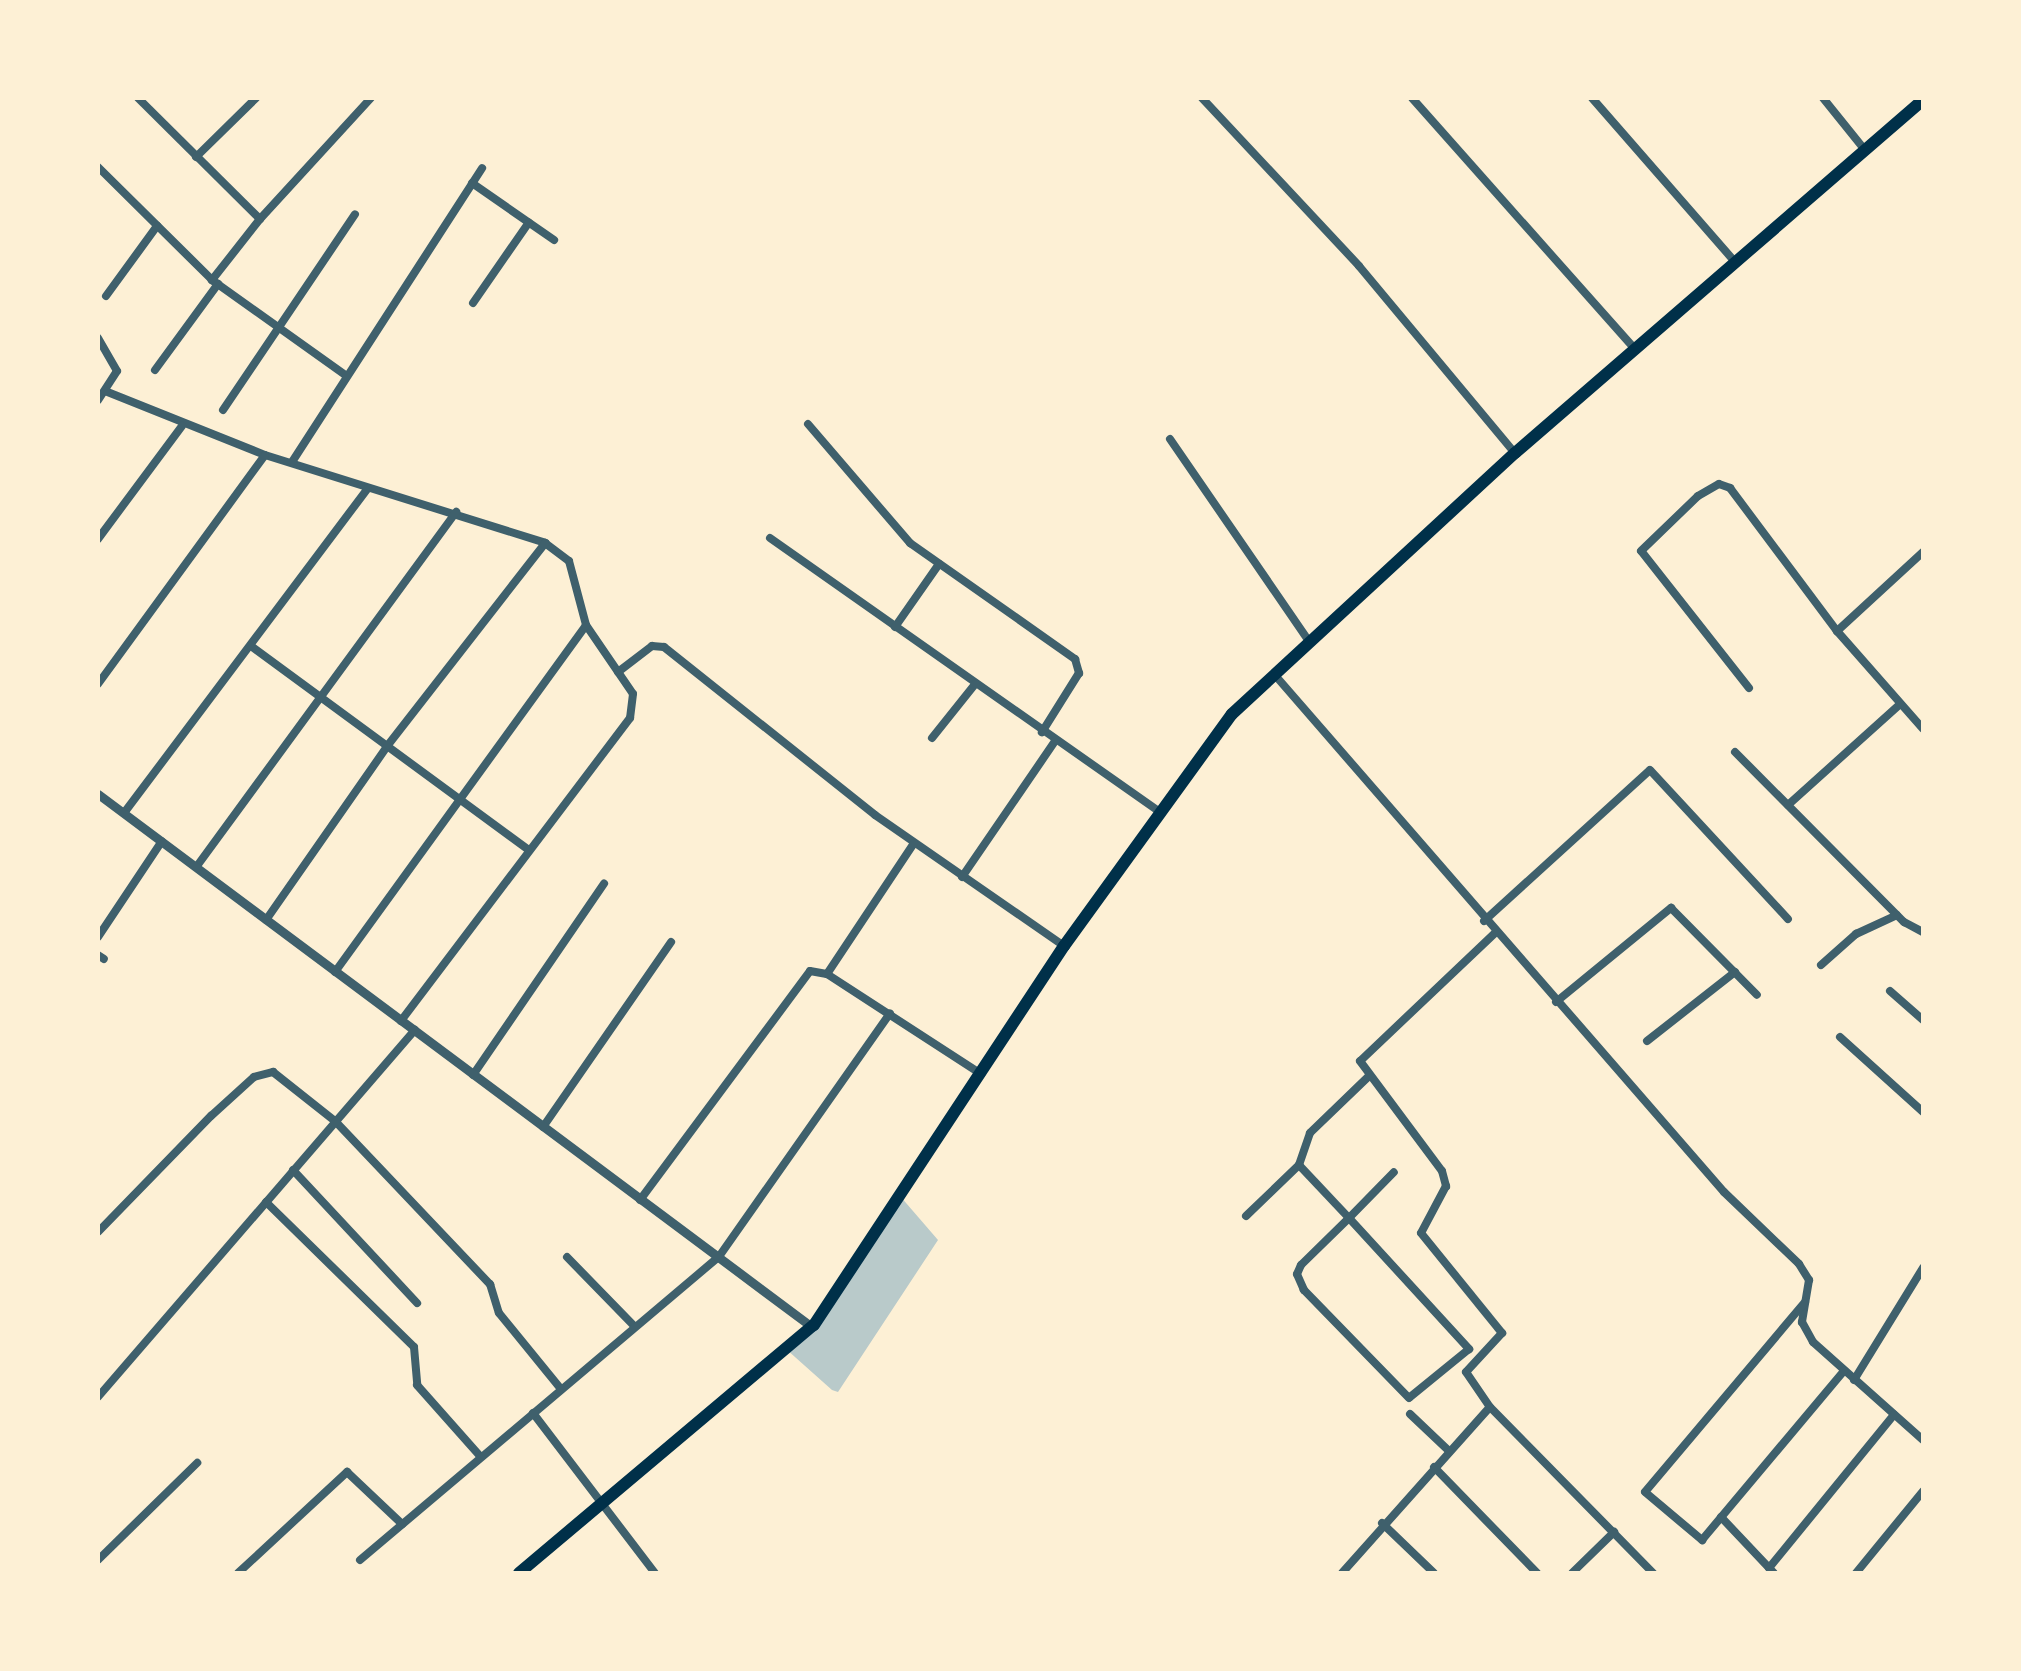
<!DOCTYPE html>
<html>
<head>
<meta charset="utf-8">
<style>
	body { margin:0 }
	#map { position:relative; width:2021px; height:1671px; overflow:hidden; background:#fdf0d5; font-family:"Archivo Narrow",sans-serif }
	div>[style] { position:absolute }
	.green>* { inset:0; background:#b9caca }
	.minor>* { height:8px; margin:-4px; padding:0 4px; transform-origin:4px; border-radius:4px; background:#3f606c }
	.tertiary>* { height:9px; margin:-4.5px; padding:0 4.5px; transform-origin:4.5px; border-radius:4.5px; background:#3f606c }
	.trunk>* { height:12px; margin:-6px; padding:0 6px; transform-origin:6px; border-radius:6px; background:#003049 }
	span { translate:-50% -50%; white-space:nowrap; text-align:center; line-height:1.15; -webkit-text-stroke:6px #fdf0d5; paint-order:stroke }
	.frame { position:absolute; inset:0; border:100px solid #fdf0d5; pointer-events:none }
</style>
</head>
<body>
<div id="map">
	<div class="green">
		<i style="clip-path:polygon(900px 1196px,938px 1240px,838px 1392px,832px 1390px,786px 1349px,812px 1327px)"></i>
	</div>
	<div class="minor">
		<i style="left:138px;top:98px;width:172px;rotate:44.8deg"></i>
		<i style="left:260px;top:219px;width:78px;rotate:128.2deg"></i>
		<i style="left:1202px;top:98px;width:230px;rotate:46.9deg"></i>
		<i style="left:1359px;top:266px;width:244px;rotate:50.2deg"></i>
		<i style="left:1412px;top:98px;width:334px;rotate:48.4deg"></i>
		<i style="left:1592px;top:98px;width:216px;rotate:48.9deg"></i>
		<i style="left:1823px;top:98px;width:67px;rotate:51.1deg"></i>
		<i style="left:196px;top:157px;width:84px;rotate:-44.5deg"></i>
		<i style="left:98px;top:167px;width:161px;rotate:44.7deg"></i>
		<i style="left:212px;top:280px;width:162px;rotate:35.5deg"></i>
		<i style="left:472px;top:183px;width:100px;rotate:34.8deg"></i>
		<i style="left:260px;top:219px;width:164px;rotate:-47.5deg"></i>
		<i style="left:106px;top:296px;width:87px;rotate:-53.9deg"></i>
		<i style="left:473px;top:303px;width:98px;rotate:-55.3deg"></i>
		<i style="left:98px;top:338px;width:38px;rotate:60deg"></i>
		<i style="left:117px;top:371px;width:35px;rotate:123deg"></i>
		<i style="left:155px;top:370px;width:107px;rotate:-53.8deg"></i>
		<i style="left:105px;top:391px;width:172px;rotate:21.8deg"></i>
		<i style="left:265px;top:455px;width:294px;rotate:17.4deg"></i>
		<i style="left:545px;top:543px;width:30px;rotate:37deg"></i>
		<i style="left:569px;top:561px;width:66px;rotate:75.1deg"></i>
		<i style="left:586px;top:625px;width:83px;rotate:55.7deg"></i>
		<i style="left:633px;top:694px;width:24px;rotate:97deg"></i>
		<i style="left:630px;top:718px;width:380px;rotate:127.1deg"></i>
		<i style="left:223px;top:410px;width:236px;rotate:-56deg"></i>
		<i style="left:808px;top:424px;width:157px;rotate:49.4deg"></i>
		<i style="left:910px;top:543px;width:202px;rotate:35.1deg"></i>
		<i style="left:1075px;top:659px;width:15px;rotate:74deg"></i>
		<i style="left:1079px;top:673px;width:70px;rotate:122.1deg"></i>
		<i style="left:1170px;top:439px;width:245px;rotate:55.5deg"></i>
		<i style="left:292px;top:462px;width:350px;rotate:-57.1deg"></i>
		<i style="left:770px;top:538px;width:477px;rotate:35.1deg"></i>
		<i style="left:98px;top:539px;width:141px;rotate:-53.4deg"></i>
		<i style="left:1923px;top:552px;width:117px;rotate:137.4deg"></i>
		<i style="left:1837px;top:631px;width:130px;rotate:48.7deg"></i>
		<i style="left:895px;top:627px;width:77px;rotate:-55.1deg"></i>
		<i style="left:251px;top:646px;width:343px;rotate:36.3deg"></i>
		<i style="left:618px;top:672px;width:43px;rotate:-37.4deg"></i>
		<i style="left:652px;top:646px;width:12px;rotate:5deg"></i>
		<i style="left:664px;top:647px;width:270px;rotate:38.5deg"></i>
		<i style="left:875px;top:815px;width:230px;rotate:34.7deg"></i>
		<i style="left:1274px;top:674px;width:686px;rotate:49.02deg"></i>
		<i style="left:1724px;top:1192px;width:104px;rotate:43.8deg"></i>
		<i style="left:1799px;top:1264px;width:19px;rotate:58deg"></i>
		<i style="left:1809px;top:1280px;width:43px;rotate:99.5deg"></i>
		<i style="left:1802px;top:1322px;width:23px;rotate:61deg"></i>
		<i style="left:1813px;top:1342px;width:147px;rotate:41.7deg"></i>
		<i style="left:98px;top:684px;width:283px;rotate:-53.9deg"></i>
		<i style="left:1749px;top:688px;width:174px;rotate:-128.2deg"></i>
		<i style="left:1641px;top:551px;width:79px;rotate:-44deg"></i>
		<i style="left:1698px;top:496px;width:24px;rotate:-30deg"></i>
		<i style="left:1719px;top:484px;width:12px;rotate:20deg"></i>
		<i style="left:1730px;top:488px;width:179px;rotate:53.2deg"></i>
		<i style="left:932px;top:738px;width:70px;rotate:-51.3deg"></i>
		<i style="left:1735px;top:752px;width:240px;rotate:45.2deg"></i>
		<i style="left:1904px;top:922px;width:21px;rotate:28deg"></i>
		<i style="left:1788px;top:805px;width:151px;rotate:-42deg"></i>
		<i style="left:124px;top:813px;width:406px;rotate:-53.1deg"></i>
		<i style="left:197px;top:866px;width:439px;rotate:-53.8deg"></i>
		<i style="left:962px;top:877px;width:165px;rotate:-55.6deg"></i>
		<i style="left:266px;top:920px;width:213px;rotate:-55.1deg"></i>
		<i style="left:388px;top:745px;width:256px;rotate:-52.1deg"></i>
		<i style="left:1484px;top:921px;width:224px;rotate:-42.3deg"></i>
		<i style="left:1650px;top:770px;width:203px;rotate:47.2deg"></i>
		<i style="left:1495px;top:933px;width:186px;rotate:136.5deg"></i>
		<i style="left:1360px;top:1061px;width:137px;rotate:53.3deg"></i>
		<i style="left:1442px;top:1171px;width:16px;rotate:75deg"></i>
		<i style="left:1446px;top:1186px;width:53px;rotate:118deg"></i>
		<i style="left:1421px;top:1233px;width:129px;rotate:51deg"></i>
		<i style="left:1502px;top:1333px;width:53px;rotate:132.7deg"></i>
		<i style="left:1466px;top:1372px;width:42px;rotate:55.6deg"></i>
		<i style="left:1490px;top:1407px;width:233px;rotate:45.5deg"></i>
		<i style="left:98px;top:937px;width:115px;rotate:-56.3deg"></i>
		<i style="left:98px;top:955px;width:7px;rotate:34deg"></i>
		<i style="left:1821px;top:965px;width:47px;rotate:-41.5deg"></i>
		<i style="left:1856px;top:934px;width:45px;rotate:-24.9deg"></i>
		<i style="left:335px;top:972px;width:428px;rotate:-54.1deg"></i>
		<i style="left:827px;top:974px;width:157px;rotate:-56.4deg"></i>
		<i style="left:1890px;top:991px;width:44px;rotate:41.3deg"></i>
		<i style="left:1556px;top:1002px;width:149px;rotate:-39.3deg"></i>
		<i style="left:1671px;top:908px;width:122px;rotate:45.3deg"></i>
		<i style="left:1840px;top:1037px;width:112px;rotate:42.1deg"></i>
		<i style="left:1647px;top:1041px;width:112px;rotate:-38.1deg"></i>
		<i style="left:473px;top:1075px;width:232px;rotate:-55.6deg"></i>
		<i style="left:1369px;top:1076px;width:82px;rotate:136deg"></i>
		<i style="left:1310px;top:1133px;width:34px;rotate:109deg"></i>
		<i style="left:1299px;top:1165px;width:73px;rotate:46.7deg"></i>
		<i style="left:1349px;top:1218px;width:178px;rotate:47.5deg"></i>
		<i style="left:1469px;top:1349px;width:77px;rotate:140.8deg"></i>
		<i style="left:1409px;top:1398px;width:151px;rotate:-134.2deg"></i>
		<i style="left:1304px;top:1290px;width:17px;rotate:-114deg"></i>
		<i style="left:1297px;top:1274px;width:10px;rotate:-66deg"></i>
		<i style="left:1301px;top:1265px;width:67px;rotate:-44.4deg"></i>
		<i style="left:1349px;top:1218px;width:64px;rotate:-45.6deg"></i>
		<i style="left:543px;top:1127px;width:225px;rotate:-55.3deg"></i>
		<i style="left:293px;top:1170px;width:182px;rotate:47deg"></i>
		<i style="left:640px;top:1200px;width:285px;rotate:-53.4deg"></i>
		<i style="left:810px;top:971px;width:17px;rotate:10deg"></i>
		<i style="left:827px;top:974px;width:184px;rotate:33deg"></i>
		<i style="left:266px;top:1202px;width:207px;rotate:44.4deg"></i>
		<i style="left:414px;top:1347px;width:38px;rotate:85deg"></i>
		<i style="left:417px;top:1385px;width:96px;rotate:48.4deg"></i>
		<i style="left:1246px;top:1216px;width:74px;rotate:-43.9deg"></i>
		<i style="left:98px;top:1232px;width:162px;rotate:-45.8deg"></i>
		<i style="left:211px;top:1116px;width:58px;rotate:-42.2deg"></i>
		<i style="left:254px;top:1077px;width:20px;rotate:-15deg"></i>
		<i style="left:273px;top:1072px;width:80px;rotate:38.4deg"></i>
		<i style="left:336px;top:1122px;width:224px;rotate:46.5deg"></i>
		<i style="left:490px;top:1284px;width:30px;rotate:73deg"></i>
		<i style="left:499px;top:1313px;width:98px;rotate:50.8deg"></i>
		<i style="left:567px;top:1257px;width:96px;rotate:45.8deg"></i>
		<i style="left:1805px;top:1302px;width:248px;rotate:130.1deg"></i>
		<i style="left:1645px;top:1492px;width:75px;rotate:40.1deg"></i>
		<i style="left:1702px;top:1540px;width:221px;rotate:-50deg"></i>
		<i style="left:1854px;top:1380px;width:132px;rotate:-58.4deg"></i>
		<i style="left:98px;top:1397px;width:485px;rotate:-49.2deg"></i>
		<i style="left:533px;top:1413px;width:201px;rotate:52.7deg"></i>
		<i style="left:1410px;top:1414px;width:54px;rotate:43.5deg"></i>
		<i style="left:1434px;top:1467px;width:148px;rotate:45.8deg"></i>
		<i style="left:1721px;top:1517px;width:77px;rotate:46.6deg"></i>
		<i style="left:1382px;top:1523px;width:72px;rotate:43.9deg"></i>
		<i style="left:98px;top:1560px;width:139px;rotate:-44.4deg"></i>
		<i style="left:360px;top:1560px;width:468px;rotate:-40.2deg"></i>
		<i style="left:718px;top:1258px;width:299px;rotate:-54.9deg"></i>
		<i style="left:1769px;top:1568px;width:198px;rotate:-50.8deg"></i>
		<i style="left:238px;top:1573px;width:149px;rotate:-42.8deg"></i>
		<i style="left:347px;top:1472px;width:76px;rotate:43.4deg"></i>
		<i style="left:1342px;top:1573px;width:222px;rotate:-48.3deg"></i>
		<i style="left:1572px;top:1573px;width:59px;rotate:-44.3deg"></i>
		<i style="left:1856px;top:1573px;width:106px;rotate:-50.7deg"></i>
	</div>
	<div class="tertiary">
		<i style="left:98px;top:794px;width:891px;rotate:36.74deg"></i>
	</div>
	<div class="trunk">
		<i style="left:519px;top:1573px;width:385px;rotate:-40.1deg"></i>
		<i style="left:814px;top:1325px;width:454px;rotate:-56.6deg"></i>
		<i style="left:1064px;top:946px;width:286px;rotate:-54.1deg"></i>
		<i style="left:1232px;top:714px;width:385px;rotate:-42.7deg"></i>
		<i style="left:1515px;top:453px;width:540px;rotate:-40.87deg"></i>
	</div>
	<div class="frame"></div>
</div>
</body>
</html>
